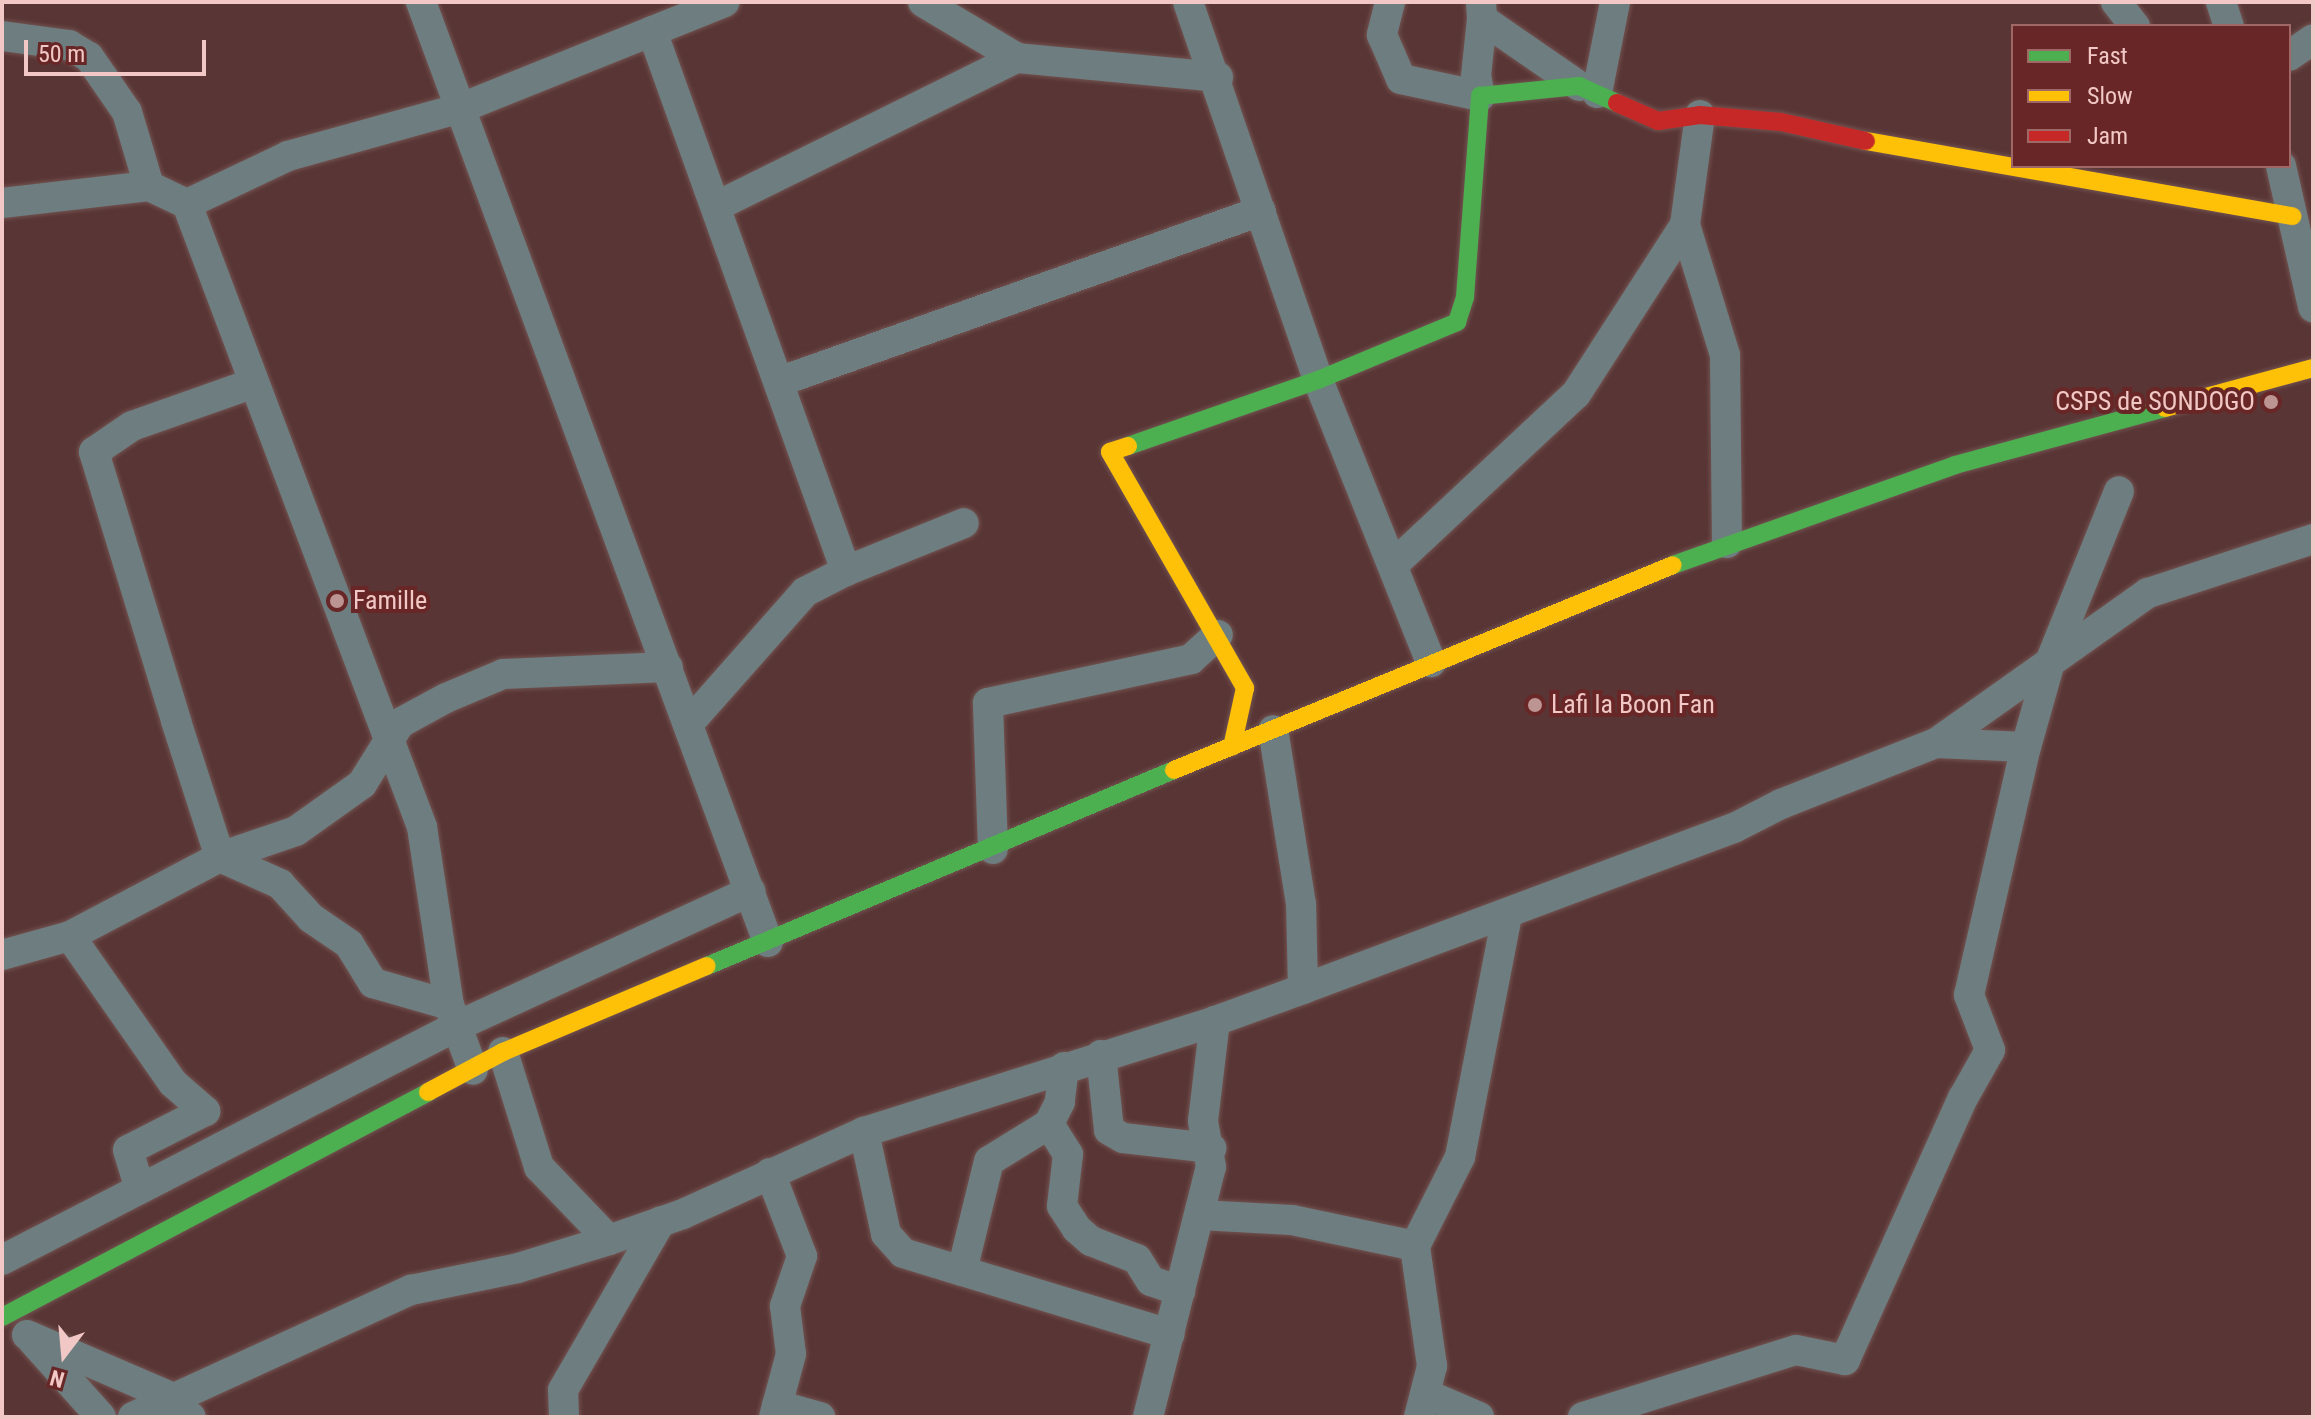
<!DOCTYPE html>
<html>
<head>
<meta charset="utf-8">
<style>
	body { margin:0 }
	#map { position:relative; width:2315px; height:1419px; overflow:hidden; background:#593635; font-family:"Roboto Condensed",sans-serif }
	div>[style] { position:absolute }
	.roads { filter:drop-shadow(0 0 2px #725351) drop-shadow(0 0 2px #725351) }
	.street>* { height:30px; margin:-15px; padding:0 15px; transform-origin:15px; border-radius:15px; background:#6e7e80 }
	.fast>* { height:18px; margin:-9px; padding:0 9px; transform-origin:9px; border-radius:9px; background:#4caf50 }
	.slow>* { height:18px; margin:-9px; padding:0 9px; transform-origin:9px; border-radius:9px; background:#ffc107 }
	.jam>* { height:18px; margin:-9px; padding:0 9px; transform-origin:9px; border-radius:9px; background:#c62828 }
	.dots>* { width:22px; height:22px; translate:-50% -50%; box-sizing:border-box; border:4px solid #682726; border-radius:50% }
	span { translate:-50% -50%; white-space:nowrap; text-align:center; line-height:1.15; -webkit-text-stroke:8px #682726; paint-order:stroke }
	.poi-label { font-size:26px; color:#f1c8c5 }
	.right { translate:-100% -50%; text-align:right }
	.left { translate:0 -50%; text-align:left }
	.frame { position:absolute; inset:0; border:4px solid #f1c8c5; pointer-events:none }
	.legend { position:absolute; left:2011px; top:24px; width:280px; height:144px; box-sizing:border-box; background:#682726; border:2px solid #9f6766; margin:0; padding:10px 14px; list-style:none; font-size:24px; color:#f1c8c5 }
	.legend li { display:flex; align-items:center; gap:16px; height:40px }
	.legend b { width:40px; border:2px solid #9f6766 }
	.north { position:absolute; left:24px; top:1315px; width:80px; height:80px; -webkit-text-stroke:6px #682726; paint-order:stroke; rotate:196deg; font-size:22px; font-weight:700; line-height:32px; text-align:center; color:#f1c8c5 }
	.north::after { content:''; display:block; margin:auto; width:28px; height:36px; background:#f1c8c5; clip-path:polygon(50% 0,100% 100%,50% 72%,0 100%) }
	.scale { position:absolute; left:24px; top:40px; width:182px; height:36px; box-sizing:border-box; border:4px solid #f1c8c5; border-top:0; padding-left:10px; font-size:24px; line-height:28px; white-space:nowrap; color:#f1c8c5; -webkit-text-stroke:6px #682726; paint-order:stroke }
</style>
</head>
<body>
<div id="map">
	<div class="roads">
		<div class="street">
			<i style="left:421px;top:2px;width:1002px;rotate:69.74deg"></i>
			<i style="left:923px;top:2px;width:109px;rotate:30.8deg"></i>
			<i style="left:1017px;top:58px;width:202px;rotate:5.4deg"></i>
			<i style="left:1188px;top:2px;width:400px;rotate:71deg"></i>
			<i style="left:1318px;top:380px;width:304px;rotate:68.2deg"></i>
			<i style="left:1390px;top:2px;width:34px;rotate:104deg"></i>
			<i style="left:1382px;top:35px;width:48px;rotate:66.6deg"></i>
			<i style="left:1401px;top:79px;width:81px;rotate:12.1deg"></i>
			<i style="left:1480px;top:96px;width:20px;rotate:-101deg"></i>
			<i style="left:1476px;top:76px;width:57px;rotate:-84deg"></i>
			<i style="left:2116px;top:2px;width:31px;rotate:52deg"></i>
			<i style="left:2221px;top:2px;width:25px;rotate:72deg"></i>
			<i style="left:1481px;top:3px;width:16px;rotate:86deg"></i>
			<i style="left:1482px;top:19px;width:118px;rotate:34.6deg"></i>
			<i style="left:652px;top:31px;width:574px;rotate:70.24deg"></i>
			<i style="left:846px;top:571px;width:46px;rotate:152.9deg"></i>
			<i style="left:805px;top:592px;width:175px;rotate:131.5deg"></i>
			<i style="left:2px;top:36px;width:68px;rotate:7.7deg"></i>
			<i style="left:69px;top:45px;width:23px;rotate:31deg"></i>
			<i style="left:89px;top:57px;width:67px;rotate:55.4deg"></i>
			<i style="left:127px;top:112px;width:77px;rotate:73.4deg"></i>
			<i style="left:2289px;top:56px;width:29px;rotate:-35deg"></i>
			<i style="left:1597px;top:93px;width:93px;rotate:-78.8deg"></i>
			<i style="left:1700px;top:115px;width:111px;rotate:97.8deg"></i>
			<i style="left:1685px;top:225px;width:136px;rotate:72.9deg"></i>
			<i style="left:1725px;top:355px;width:188px;rotate:89.4deg"></i>
			<i style="left:2281px;top:166px;width:145px;rotate:77.2deg"></i>
			<i style="left:2px;top:203px;width:148px;rotate:-6.6deg"></i>
			<i style="left:149px;top:186px;width:42px;rotate:25.3deg"></i>
			<i style="left:187px;top:204px;width:666px;rotate:69.33deg"></i>
			<i style="left:422px;top:827px;width:180px;rotate:81.4deg"></i>
			<i style="left:449px;top:1005px;width:69px;rotate:69.7deg"></i>
			<i style="left:187px;top:204px;width:112px;rotate:-25.4deg"></i>
			<i style="left:288px;top:156px;width:180px;rotate:-15.5deg"></i>
			<i style="left:461px;top:108px;width:284px;rotate:-21.9deg"></i>
			<i style="left:717px;top:206px;width:335px;rotate:-26.3deg"></i>
			<i style="left:781px;top:381px;width:509px;rotate:-19.5deg"></i>
			<i style="left:254px;top:383px;width:129px;rotate:160.6deg"></i>
			<i style="left:132px;top:426px;width:46px;rotate:145.6deg"></i>
			<i style="left:94px;top:452px;width:281px;rotate:73deg"></i>
			<i style="left:176px;top:721px;width:143px;rotate:72.1deg"></i>
			<i style="left:220px;top:857px;width:66px;rotate:24.2deg"></i>
			<i style="left:280px;top:884px;width:46px;rotate:47.6deg"></i>
			<i style="left:311px;top:918px;width:46px;rotate:34.4deg"></i>
			<i style="left:349px;top:944px;width:46px;rotate:58.4deg"></i>
			<i style="left:373px;top:983px;width:79px;rotate:16.1deg"></i>
			<i style="left:1393px;top:565px;width:250px;rotate:-43.1deg"></i>
			<i style="left:1576px;top:394px;width:201px;rotate:-57.2deg"></i>
			<i style="left:846px;top:571px;width:127px;rotate:-22.1deg"></i>
			<i style="left:1936px;top:743px;width:260px;rotate:-35.3deg"></i>
			<i style="left:2148px;top:593px;width:174px;rotate:-18.1deg"></i>
			<i style="left:993px;top:849px;width:146px;rotate:-92deg"></i>
			<i style="left:988px;top:703px;width:208px;rotate:-12.2deg"></i>
			<i style="left:1191px;top:659px;width:36px;rotate:-42deg"></i>
			<i style="left:70px;top:936px;width:179px;rotate:55deg"></i>
			<i style="left:173px;top:1083px;width:43px;rotate:41.2deg"></i>
			<i style="left:205px;top:1111px;width:86px;rotate:153.1deg"></i>
			<i style="left:128px;top:1150px;width:39px;rotate:73deg"></i>
			<i style="left:2px;top:955px;width:71px;rotate:-15.6deg"></i>
			<i style="left:70px;top:936px;width:170px;rotate:-27.8deg"></i>
			<i style="left:220px;top:857px;width:80px;rotate:-18.9deg"></i>
			<i style="left:296px;top:831px;width:81px;rotate:-35.5deg"></i>
			<i style="left:362px;top:784px;width:72px;rotate:-58.1deg"></i>
			<i style="left:400px;top:723px;width:52px;rotate:-28.5deg"></i>
			<i style="left:446px;top:698px;width:62px;rotate:-22.8deg"></i>
			<i style="left:503px;top:674px;width:165px;rotate:-2.4deg"></i>
			<i style="left:1303px;top:989px;width:460px;rotate:-20.5deg"></i>
			<i style="left:1734px;top:828px;width:53px;rotate:-27.1deg"></i>
			<i style="left:1781px;top:804px;width:167px;rotate:-21.5deg"></i>
			<i style="left:1936px;top:743px;width:90px;rotate:2.5deg"></i>
			<i style="left:503px;top:1052px;width:121px;rotate:72.6deg"></i>
			<i style="left:539px;top:1167px;width:101px;rotate:46.2deg"></i>
			<i style="left:1101px;top:1055px;width:75px;rotate:83.9deg"></i>
			<i style="left:1109px;top:1130px;width:16px;rotate:30deg"></i>
			<i style="left:1123px;top:1138px;width:89px;rotate:6.5deg"></i>
			<i style="left:1064px;top:1067px;width:35px;rotate:97deg"></i>
			<i style="left:1060px;top:1102px;width:25px;rotate:117deg"></i>
			<i style="left:1049px;top:1124px;width:70px;rotate:148.3deg"></i>
			<i style="left:989px;top:1161px;width:113px;rotate:103.8deg"></i>
			<i style="left:962px;top:1271px;width:217px;rotate:16.9deg"></i>
			<i style="left:1049px;top:1124px;width:36px;rotate:58deg"></i>
			<i style="left:1068px;top:1154px;width:52px;rotate:96.6deg"></i>
			<i style="left:1062px;top:1206px;width:27px;rotate:57deg"></i>
			<i style="left:1077px;top:1229px;width:18px;rotate:41deg"></i>
			<i style="left:1091px;top:1241px;width:49px;rotate:21.4deg"></i>
			<i style="left:1137px;top:1259px;width:26px;rotate:58deg"></i>
			<i style="left:1151px;top:1281px;width:31px;rotate:19deg"></i>
			<i style="left:864px;top:1132px;width:104px;rotate:77.8deg"></i>
			<i style="left:886px;top:1234px;width:25px;rotate:48deg"></i>
			<i style="left:903px;top:1253px;width:62px;rotate:17deg"></i>
			<i style="left:770px;top:1173px;width:89px;rotate:68.9deg"></i>
			<i style="left:802px;top:1256px;width:53px;rotate:108.8deg"></i>
			<i style="left:785px;top:1306px;width:48px;rotate:82.9deg"></i>
			<i style="left:791px;top:1354px;width:65px;rotate:105.1deg"></i>
			<i style="left:1200px;top:1215px;width:92px;rotate:3.1deg"></i>
			<i style="left:1292px;top:1220px;width:126px;rotate:11.9deg"></i>
			<i style="left:2px;top:1260px;width:512px;rotate:-27.22deg"></i>
			<i style="left:457px;top:1026px;width:323px;rotate:-24.7deg"></i>
			<i style="left:27px;top:1335px;width:157px;rotate:23.3deg"></i>
			<i style="left:33px;top:1341px;width:102px;rotate:48.2deg"></i>
			<i style="left:1426px;top:1394px;width:58px;rotate:23.5deg"></i>
			<i style="left:777px;top:1405px;width:45px;rotate:15.6deg"></i>
			<i style="left:150px;top:1406px;width:42px;rotate:15deg"></i>
			<i style="left:133px;top:1417px;width:306px;rotate:-24.6deg"></i>
			<i style="left:411px;top:1290px;width:109px;rotate:-11.6deg"></i>
			<i style="left:518px;top:1268px;width:95px;rotate:-17.1deg"></i>
			<i style="left:609px;top:1240px;width:78px;rotate:-19.4deg"></i>
			<i style="left:683px;top:1214px;width:199px;rotate:-24.4deg"></i>
			<i style="left:864px;top:1132px;width:368px;rotate:-17.5deg"></i>
			<i style="left:564px;top:1417px;width:27px;rotate:-92deg"></i>
			<i style="left:563px;top:1390px;width:195px;rotate:-59.9deg"></i>
			<i style="left:1148px;top:1417px;width:258px;rotate:-75.9deg"></i>
			<i style="left:1211px;top:1167px;width:47px;rotate:-99.9deg"></i>
			<i style="left:1203px;top:1121px;width:101px;rotate:-83.2deg"></i>
			<i style="left:1215px;top:1021px;width:94px;rotate:-20deg"></i>
			<i style="left:1303px;top:989px;width:85px;rotate:-91.3deg"></i>
			<i style="left:1301px;top:904px;width:176px;rotate:-99.1deg"></i>
			<i style="left:1419px;top:1417px;width:53px;rotate:-75.7deg"></i>
			<i style="left:1432px;top:1366px;width:121px;rotate:-98.1deg"></i>
			<i style="left:1415px;top:1246px;width:100px;rotate:-63.2deg"></i>
			<i style="left:1460px;top:1157px;width:247px;rotate:-79deg"></i>
			<i style="left:1583px;top:1417px;width:223px;rotate:-17.5deg"></i>
			<i style="left:1796px;top:1350px;width:50px;rotate:11.5deg"></i>
			<i style="left:1845px;top:1360px;width:287px;rotate:-65.8deg"></i>
			<i style="left:1963px;top:1098px;width:55px;rotate:-60.6deg"></i>
			<i style="left:1990px;top:1050px;width:59px;rotate:-110.9deg"></i>
			<i style="left:1969px;top:995px;width:254px;rotate:-77.1deg"></i>
			<i style="left:2026px;top:747px;width:88px;rotate:-74.2deg"></i>
			<i style="left:2050px;top:662px;width:184px;rotate:-68deg"></i>
		</div>
		<div class="fast">
			<i style="left:1128px;top:446px;width:201px;rotate:-19.2deg"></i>
			<i style="left:1318px;top:380px;width:151px;rotate:-22.6deg"></i>
			<i style="left:1457px;top:322px;width:26px;rotate:-72deg"></i>
			<i style="left:1465px;top:297px;width:202px;rotate:-85.7deg"></i>
			<i style="left:1480px;top:96px;width:100px;rotate:-5.8deg"></i>
			<i style="left:1579px;top:86px;width:42px;rotate:24.1deg"></i>
			<i style="left:1673px;top:565px;width:299px;rotate:-19.5deg"></i>
			<i style="left:1955px;top:465px;width:218px;rotate:-15.2deg"></i>
			<i style="left:707px;top:966px;width:506px;rotate:-22.77deg"></i>
			<i style="left:2px;top:1317px;width:482px;rotate:-27.8deg"></i>
		</div>
		<div class="slow">
			<i style="left:1866px;top:141px;width:433px;rotate:10deg"></i>
			<i style="left:2165px;top:408px;width:153px;rotate:-15.1deg"></i>
			<i style="left:1128px;top:446px;width:19px;rotate:162deg"></i>
			<i style="left:1110px;top:452px;width:272px;rotate:60.2deg"></i>
			<i style="left:1245px;top:688px;width:60px;rotate:102.4deg"></i>
			<i style="left:1174px;top:770px;width:539px;rotate:-22.33deg"></i>
			<i style="left:428px;top:1092px;width:85px;rotate:-28.1deg"></i>
			<i style="left:503px;top:1052px;width:221px;rotate:-22.9deg"></i>
		</div>
		<div class="jam">
			<i style="left:1617px;top:103px;width:45px;rotate:23.7deg"></i>
			<i style="left:1658px;top:121px;width:42px;rotate:-8.1deg"></i>
			<i style="left:1700px;top:115px;width:81px;rotate:4.9deg"></i>
			<i style="left:1781px;top:122px;width:87px;rotate:12.6deg"></i>
		</div>
	</div>
	<div class="dots">
		<i style="left:2271px;top:402px;background:#bc9593"></i>
		<i style="left:337px;top:601px;background:#bc9593"></i>
		<i style="left:1535px;top:705px;background:#bc9593"></i>
	</div>
	<div class="poi-label">
		<span class="right" style="left:2255px;top:402px">CSPS de SONDOGO</span>
		<span class="left" style="left:353px;top:601px">Famille</span>
		<span class="left" style="left:1551px;top:705px">Lafi la Boon Fan</span>
	</div>
	<div class="frame"></div>
	<ul class="legend">
	<li><b style="height:10px;background:#4caf50"></b>Fast</li>
	<li><b style="height:10px;background:#ffc107"></b>Slow</li>
	<li><b style="height:10px;background:#c62828"></b>Jam</li>
	</ul>
	<div class="north">N</div>
	<div class="scale">50 m</div>
</div>
</body>
</html>
